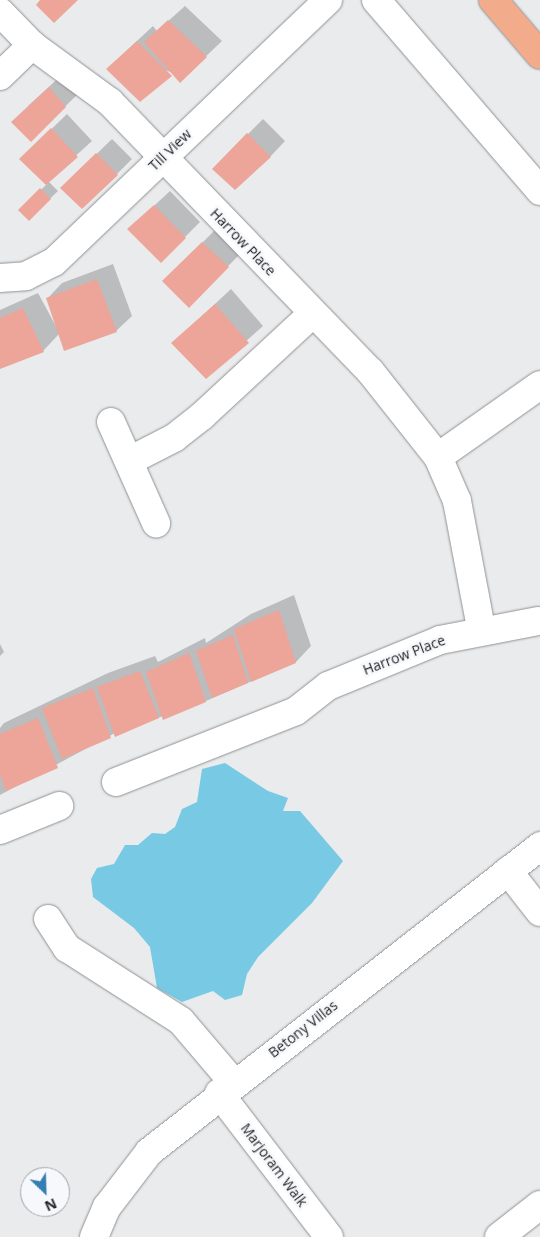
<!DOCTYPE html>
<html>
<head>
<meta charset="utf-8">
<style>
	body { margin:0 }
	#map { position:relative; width:540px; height:1237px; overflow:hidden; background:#e9ebed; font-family:"Open Sans",sans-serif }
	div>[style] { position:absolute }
	.water>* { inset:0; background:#78c9e4 }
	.shadow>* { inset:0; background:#0003 }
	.building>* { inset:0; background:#eda499 }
	.roads { filter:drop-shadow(0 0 1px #8f9193) drop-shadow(0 0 1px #8f9193) }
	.minor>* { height:28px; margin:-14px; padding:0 14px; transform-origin:14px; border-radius:14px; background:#fff }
	.highway>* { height:28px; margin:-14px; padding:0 14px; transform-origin:14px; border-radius:14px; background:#f2ac8c }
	span { translate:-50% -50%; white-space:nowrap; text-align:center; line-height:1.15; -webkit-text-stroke:5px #f6f8fb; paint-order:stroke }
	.street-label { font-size:14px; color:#242526 }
	.north { position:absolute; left:20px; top:1167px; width:50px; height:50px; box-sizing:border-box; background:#f6f8fb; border:1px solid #a2a4a6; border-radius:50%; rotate:156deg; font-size:14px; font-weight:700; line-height:20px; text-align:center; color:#242526 }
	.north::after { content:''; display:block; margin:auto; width:18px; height:22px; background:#357eb2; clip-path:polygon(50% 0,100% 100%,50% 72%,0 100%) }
</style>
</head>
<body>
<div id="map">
	<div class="water">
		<i style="clip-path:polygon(225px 763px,268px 791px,288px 798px,283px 811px,300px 811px,343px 861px,312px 903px,258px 957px,247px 974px,242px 995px,225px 1000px,213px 991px,182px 1002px,157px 988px,150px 947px,134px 928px,93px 897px,91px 879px,97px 868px,114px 864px,125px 845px,138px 845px,152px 833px,165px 834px,175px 827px,182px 809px,197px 802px,202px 769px)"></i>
	</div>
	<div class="shadow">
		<i style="clip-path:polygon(185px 6px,222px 41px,180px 81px,173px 73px,123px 54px,153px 26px,157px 31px)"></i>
		<i style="clip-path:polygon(65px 72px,81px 91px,31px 140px,28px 106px)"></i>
		<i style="clip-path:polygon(67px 114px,92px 141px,48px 181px,58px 191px,29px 219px,20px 210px,47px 184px,36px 144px)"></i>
		<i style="clip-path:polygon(263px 119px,285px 141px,270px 157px,213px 169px)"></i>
		<i style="clip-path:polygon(112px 139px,132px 159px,117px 174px,77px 173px)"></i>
		<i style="clip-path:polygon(170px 191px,200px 222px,161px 261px,129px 229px)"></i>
		<i style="clip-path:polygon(218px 227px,243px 251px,189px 306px,164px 281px)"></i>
		<i style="clip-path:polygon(113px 264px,132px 316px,116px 331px,59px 334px,43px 351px,0 368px,0 310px,38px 293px,58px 330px,47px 299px,62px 283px)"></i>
		<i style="clip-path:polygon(231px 289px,263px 326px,206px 377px,173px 343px)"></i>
		<i style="clip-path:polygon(294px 595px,311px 646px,296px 662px,206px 701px,115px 733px,0 795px,0 728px,4px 723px,108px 673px,155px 656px,158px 662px,205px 638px,206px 643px,251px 614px)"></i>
		<i style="clip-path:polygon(0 644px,4px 652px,0 656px)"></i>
	</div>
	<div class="building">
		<i style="clip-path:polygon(40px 0,78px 0,54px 23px,36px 5px)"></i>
		<i style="clip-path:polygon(168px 20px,207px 57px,180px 83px,144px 42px)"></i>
		<i style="clip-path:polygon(137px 41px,172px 76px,140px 102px,106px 69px)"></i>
		<i style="clip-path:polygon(49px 87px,66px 107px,31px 142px,11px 122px)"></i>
		<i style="clip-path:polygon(51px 128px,78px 157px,46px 185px,19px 159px)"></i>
		<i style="clip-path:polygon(247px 133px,271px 157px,235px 190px,212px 169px)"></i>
		<i style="clip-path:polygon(96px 153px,118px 175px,82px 209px,60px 188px)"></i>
		<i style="clip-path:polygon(40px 188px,51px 199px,29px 221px,18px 210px)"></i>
		<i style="clip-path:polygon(154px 205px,186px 238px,161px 263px,127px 229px)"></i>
		<i style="clip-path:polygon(202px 242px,229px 267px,189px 308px,162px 281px)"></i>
		<i style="clip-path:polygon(97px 279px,117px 332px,64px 351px,46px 298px)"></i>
		<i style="clip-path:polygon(215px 304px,249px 343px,206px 379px,171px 343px)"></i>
		<i style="clip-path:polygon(23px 308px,44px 352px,0 369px,0 318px)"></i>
		<i style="clip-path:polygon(279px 610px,296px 663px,251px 682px,234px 629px)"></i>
		<i style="clip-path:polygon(233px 635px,248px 683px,212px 698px,196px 651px)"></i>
		<i style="clip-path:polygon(189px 653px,206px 702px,163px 720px,146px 672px)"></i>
		<i style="clip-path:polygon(140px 671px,159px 718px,115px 737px,97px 687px)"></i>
		<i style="clip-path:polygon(93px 688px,111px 738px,62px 759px,42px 708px)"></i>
		<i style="clip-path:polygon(38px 718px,58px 768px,6px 791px,0 774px,0 734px)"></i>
	</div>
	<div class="roads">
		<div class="minor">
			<i style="left:376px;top:0;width:252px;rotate:49.3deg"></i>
			<i style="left:0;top:12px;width:46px;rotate:45.9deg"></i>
			<i style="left:32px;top:45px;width:97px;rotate:36.2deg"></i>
			<i style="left:110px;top:102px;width:374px;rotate:46deg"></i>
			<i style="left:370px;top:371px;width:110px;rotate:51.7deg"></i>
			<i style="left:438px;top:457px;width:48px;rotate:66.6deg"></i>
			<i style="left:457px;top:501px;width:129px;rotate:79.3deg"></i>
			<i style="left:0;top:76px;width:45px;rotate:-44.1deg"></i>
			<i style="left:0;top:278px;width:26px;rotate:-4deg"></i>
			<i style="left:26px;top:276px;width:31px;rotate:-27deg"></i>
			<i style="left:54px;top:262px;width:379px;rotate:-43.7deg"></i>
			<i style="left:111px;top:422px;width:111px;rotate:66deg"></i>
			<i style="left:438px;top:457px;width:125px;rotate:-35.2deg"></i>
			<i style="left:129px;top:461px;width:51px;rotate:-27.1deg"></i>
			<i style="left:174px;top:438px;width:36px;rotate:-38deg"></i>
			<i style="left:202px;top:416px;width:150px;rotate:-42.8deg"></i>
			<i style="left:116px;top:782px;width:193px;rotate:-21.5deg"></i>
			<i style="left:296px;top:711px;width:41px;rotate:-38deg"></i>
			<i style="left:328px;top:686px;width:121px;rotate:-22.3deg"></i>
			<i style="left:440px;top:640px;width:100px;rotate:-11deg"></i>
			<i style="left:0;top:830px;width:64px;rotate:-22.1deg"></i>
			<i style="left:508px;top:871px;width:52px;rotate:52deg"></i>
			<i style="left:48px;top:919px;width:35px;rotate:57deg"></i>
			<i style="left:67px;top:948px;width:135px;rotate:32.6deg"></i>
			<i style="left:181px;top:1021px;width:80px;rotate:49.6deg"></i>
			<i style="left:219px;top:1093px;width:181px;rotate:52.6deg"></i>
			<i style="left:94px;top:1237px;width:33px;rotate:-67deg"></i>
			<i style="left:107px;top:1207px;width:69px;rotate:-52.6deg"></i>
			<i style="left:149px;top:1152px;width:497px;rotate:-38deg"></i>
			<i style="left:499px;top:1237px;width:52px;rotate:-38deg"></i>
		</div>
		<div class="highway">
			<i style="left:493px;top:0;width:72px;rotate:49.5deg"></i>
		</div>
	</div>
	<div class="street-label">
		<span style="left:170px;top:150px;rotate:-44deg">Till View</span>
		<span style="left:243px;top:242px;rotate:46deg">Harrow Place</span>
		<span style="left:404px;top:655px;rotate:-21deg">Harrow Place</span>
		<span style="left:303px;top:1029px;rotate:-38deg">Betony Villas</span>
		<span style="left:274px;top:1165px;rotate:53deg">Marjoram Walk</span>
	</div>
	<div class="north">N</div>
</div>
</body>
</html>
